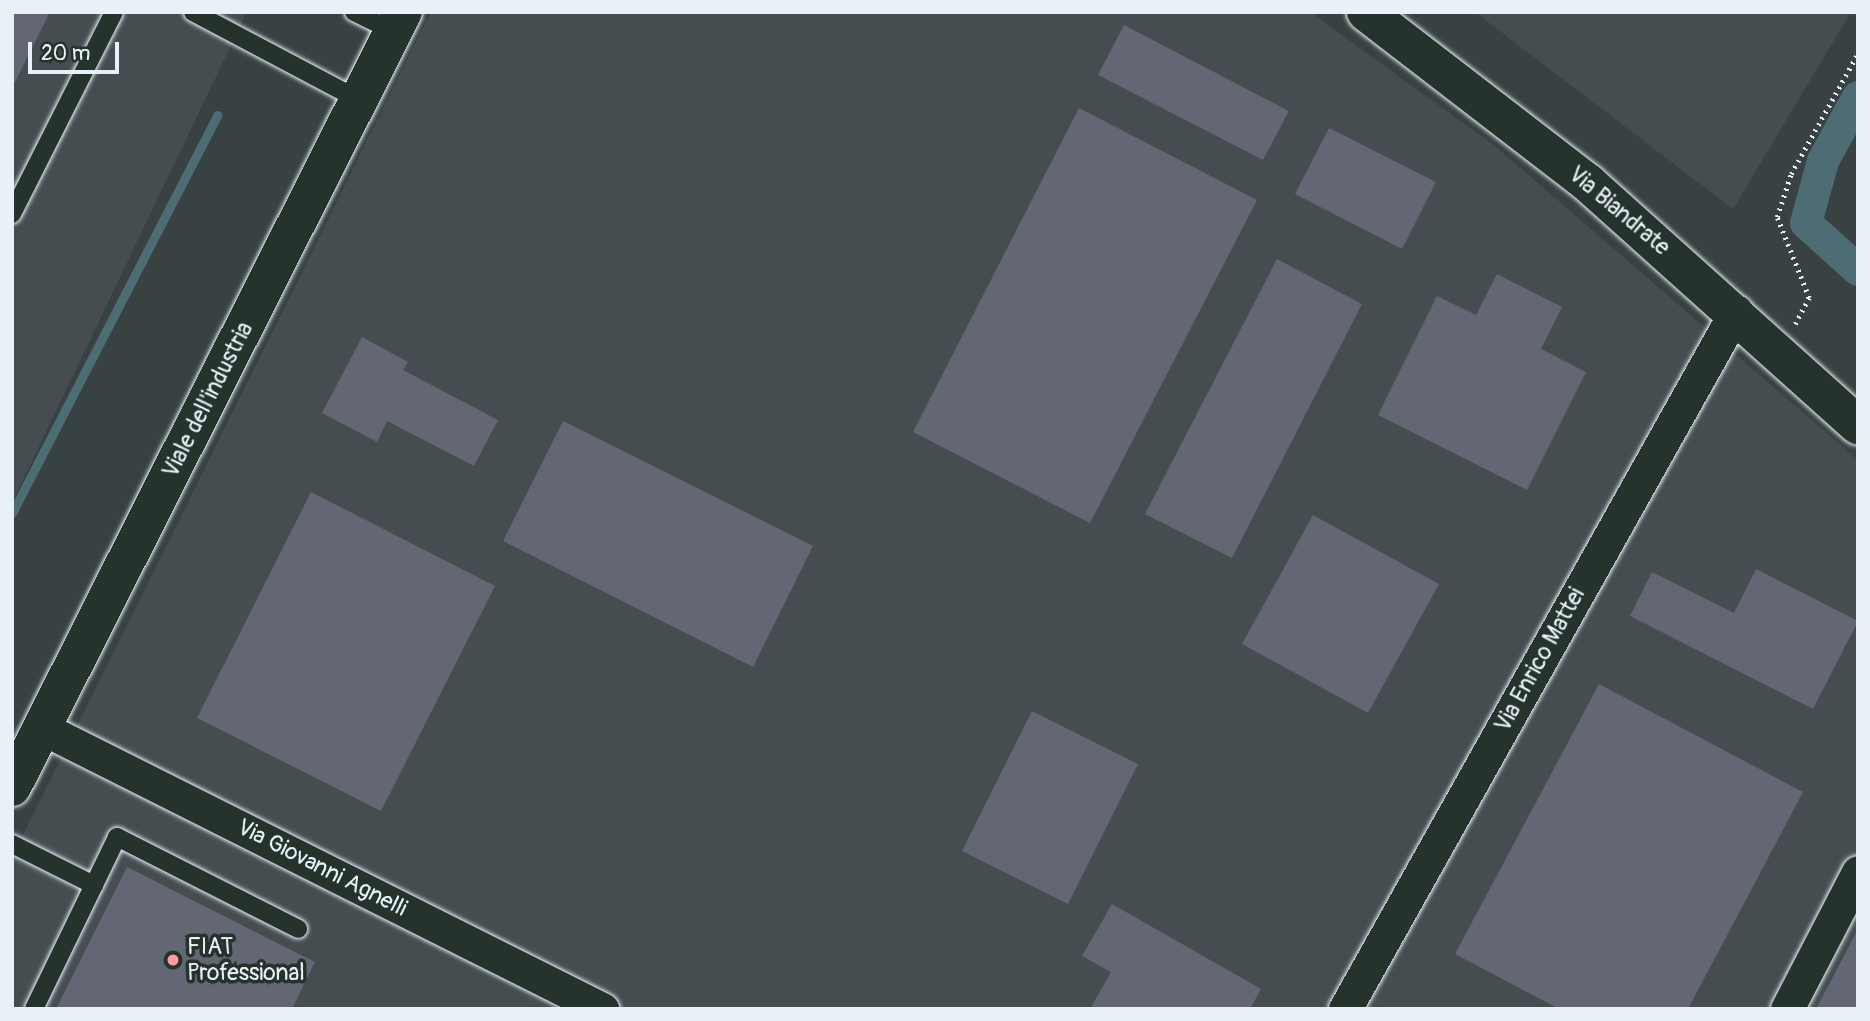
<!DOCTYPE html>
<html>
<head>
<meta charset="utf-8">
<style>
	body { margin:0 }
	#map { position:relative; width:1870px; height:1021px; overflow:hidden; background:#384242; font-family:Pangolin,sans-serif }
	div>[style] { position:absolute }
	.built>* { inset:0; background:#454d51 }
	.stream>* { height:9px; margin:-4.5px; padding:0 4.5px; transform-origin:4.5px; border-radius:4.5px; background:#4d6c74 }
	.canal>* { height:32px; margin:-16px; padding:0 16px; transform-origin:16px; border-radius:16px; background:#4d6c74 }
	.building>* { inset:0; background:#636673 }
	.path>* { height:4.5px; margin-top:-2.25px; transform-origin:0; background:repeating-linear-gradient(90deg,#e8f1f8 0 2px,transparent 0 7px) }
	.roads { filter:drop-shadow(0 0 2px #e8f1f8) drop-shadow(0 0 2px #e8f1f8) }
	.lane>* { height:18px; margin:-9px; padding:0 9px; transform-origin:9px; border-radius:9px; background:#26332d }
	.street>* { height:33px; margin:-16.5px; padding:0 16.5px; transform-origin:16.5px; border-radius:16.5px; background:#26332d }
	.secondary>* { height:38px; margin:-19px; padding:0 19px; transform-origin:19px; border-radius:19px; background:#26332d }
	.dots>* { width:19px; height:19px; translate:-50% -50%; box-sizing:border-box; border:4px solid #26332d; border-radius:50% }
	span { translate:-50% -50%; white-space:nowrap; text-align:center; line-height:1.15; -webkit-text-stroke:7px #26332d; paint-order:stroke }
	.street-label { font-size:23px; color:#e8f1f8 }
	.poi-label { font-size:23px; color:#e8f1f8 }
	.left { translate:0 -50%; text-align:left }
	.frame { position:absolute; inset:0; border:14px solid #e8f1f8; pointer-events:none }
	.scale { position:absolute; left:28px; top:42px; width:91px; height:32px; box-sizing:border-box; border:4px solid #e8f1f8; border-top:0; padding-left:9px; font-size:21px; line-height:24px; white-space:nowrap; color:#e8f1f8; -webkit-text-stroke:5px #26332d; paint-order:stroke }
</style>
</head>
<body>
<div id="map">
	<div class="built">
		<i style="clip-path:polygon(12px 12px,247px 12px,12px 503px)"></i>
		<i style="clip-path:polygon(431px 12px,1310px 12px,1495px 146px,1858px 460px,1858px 1009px,12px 1009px,12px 857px)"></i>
		<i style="clip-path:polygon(1475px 12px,1851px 12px,1733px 209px)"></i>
	</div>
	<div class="stream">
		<i style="left:12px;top:513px;width:448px;rotate:-62.7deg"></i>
	</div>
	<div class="canal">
		<i style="left:1858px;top:97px;width:73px;rotate:118.7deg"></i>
		<i style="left:1823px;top:161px;width:64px;rotate:105.3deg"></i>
		<i style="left:1806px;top:223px;width:70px;rotate:42.1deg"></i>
	</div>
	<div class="building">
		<i style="clip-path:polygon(12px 12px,50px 12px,12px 88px)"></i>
		<i style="clip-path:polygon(1124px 25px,1289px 111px,1263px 160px,1098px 75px)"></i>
		<i style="clip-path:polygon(1079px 108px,1257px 200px,1090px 523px,913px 432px)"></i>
		<i style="clip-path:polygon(1329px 128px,1436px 182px,1402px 249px,1295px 194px)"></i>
		<i style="clip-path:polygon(1277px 259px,1362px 304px,1232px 558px,1145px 514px)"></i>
		<i style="clip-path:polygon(1497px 274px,1562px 307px,1541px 349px,1586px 372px,1527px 490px,1378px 415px,1437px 296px,1476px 315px)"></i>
		<i style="clip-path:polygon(362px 337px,408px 362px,403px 370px,498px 420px,474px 466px,387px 421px,377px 442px,322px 413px)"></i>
		<i style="clip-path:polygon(563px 421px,813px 546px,753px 667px,503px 541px)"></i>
		<i style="clip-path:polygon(311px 492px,495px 586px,381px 811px,197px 718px)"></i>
		<i style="clip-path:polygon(1313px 515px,1439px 584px,1368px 713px,1242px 644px)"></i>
		<i style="clip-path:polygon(1756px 569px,1858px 621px,1813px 709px,1630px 616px,1652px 572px,1734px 613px)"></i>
		<i style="clip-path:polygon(1599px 684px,1803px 792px,1688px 1009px,1559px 1009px,1455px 954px)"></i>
		<i style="clip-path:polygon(1032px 711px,1138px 764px,1068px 904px,962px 851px)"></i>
		<i style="clip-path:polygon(127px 867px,315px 962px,292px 1009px,56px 1009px)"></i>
		<i style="clip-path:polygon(1112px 904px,1261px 989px,1250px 1009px,1090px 1009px,1111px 972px,1082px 956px)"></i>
		<i style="clip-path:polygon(1858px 929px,1858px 1009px,1816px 1009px)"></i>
	</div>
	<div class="path">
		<i style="left:1795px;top:324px;width:30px;rotate:-62deg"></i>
		<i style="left:1809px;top:298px;width:87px;rotate:-111.6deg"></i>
		<i style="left:1777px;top:217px;width:45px;rotate:-72deg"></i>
		<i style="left:1791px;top:174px;width:138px;rotate:-61deg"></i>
	</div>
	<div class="roads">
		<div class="lane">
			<i style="left:193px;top:12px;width:188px;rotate:27.9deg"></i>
			<i style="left:354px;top:12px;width:43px;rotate:26deg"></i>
			<i style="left:12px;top:214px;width:226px;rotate:-63.2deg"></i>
			<i style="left:12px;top:844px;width:92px;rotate:26.6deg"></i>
			<i style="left:34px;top:1009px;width:191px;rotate:-64.2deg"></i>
			<i style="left:117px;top:837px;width:203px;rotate:26.9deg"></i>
		</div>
		<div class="street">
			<i style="left:42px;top:728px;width:627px;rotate:26.65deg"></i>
			<i style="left:1345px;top:1009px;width:800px;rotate:-60.74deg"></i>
			<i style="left:1787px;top:1009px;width:154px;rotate:-62.6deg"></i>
		</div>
		<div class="secondary">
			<i style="left:1366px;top:12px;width:280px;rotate:37.6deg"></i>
			<i style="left:1588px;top:183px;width:363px;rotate:41.9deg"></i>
			<i style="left:12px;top:787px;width:868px;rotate:-63.23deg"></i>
		</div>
	</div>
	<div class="dots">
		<i style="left:173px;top:960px;background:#ff9aa2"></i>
	</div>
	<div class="street-label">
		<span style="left:1619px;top:211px;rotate:40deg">Via Biandrate</span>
		<span style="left:208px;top:400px;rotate:-63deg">Viale dell'industria</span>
		<span style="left:1540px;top:660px;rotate:-61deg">Via Enrico Mattei</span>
		<span style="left:322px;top:868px;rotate:27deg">Via Giovanni Agnelli</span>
	</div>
	<div class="poi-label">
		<span class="left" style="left:187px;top:960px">FIAT<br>Professional</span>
	</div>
	<div class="frame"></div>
	<div class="scale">20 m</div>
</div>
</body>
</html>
